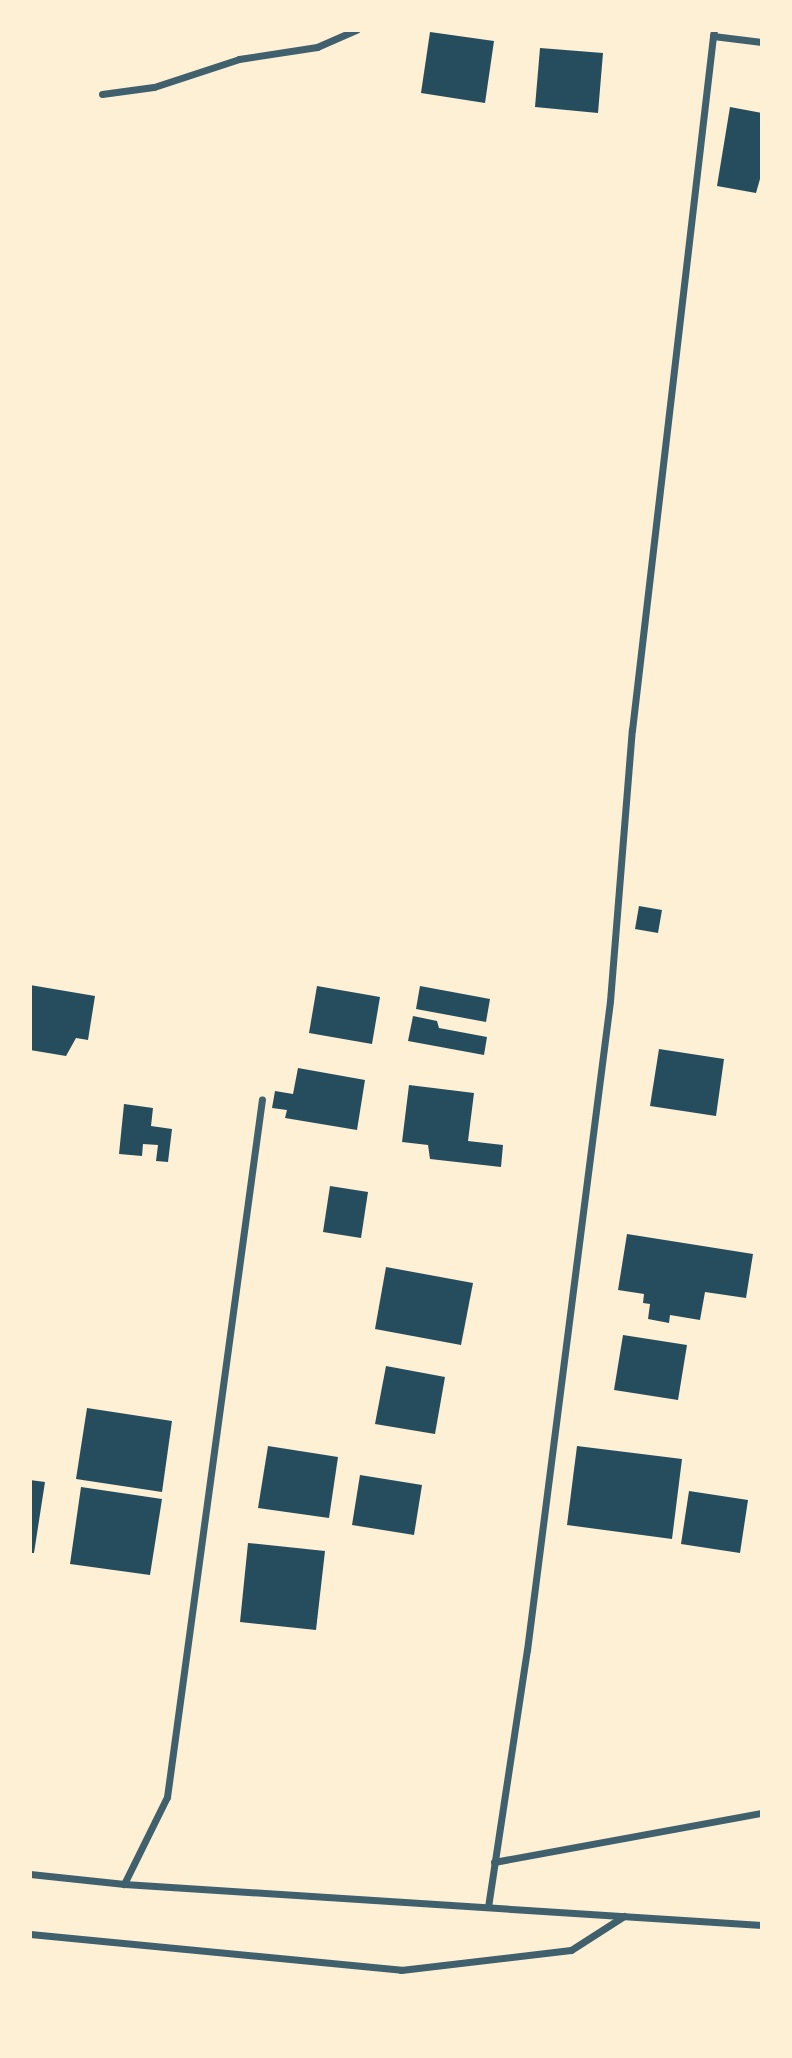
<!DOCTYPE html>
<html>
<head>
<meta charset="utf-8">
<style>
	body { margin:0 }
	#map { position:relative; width:792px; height:2058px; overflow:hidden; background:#fdf0d5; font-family:Poppins,sans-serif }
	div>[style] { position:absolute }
	.building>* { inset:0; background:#264d5e }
	.minor>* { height:7px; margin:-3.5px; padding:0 3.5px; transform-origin:3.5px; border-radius:3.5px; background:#3f606c }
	span { translate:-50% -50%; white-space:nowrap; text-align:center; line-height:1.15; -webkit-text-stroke:7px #fdf0d5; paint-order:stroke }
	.frame { position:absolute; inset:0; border:32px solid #fdf0d5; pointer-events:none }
</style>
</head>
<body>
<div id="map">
	<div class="building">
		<i style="clip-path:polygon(430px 32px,494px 41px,485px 103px,421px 93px)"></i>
		<i style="clip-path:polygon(540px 48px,603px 53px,598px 113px,535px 107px)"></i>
		<i style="clip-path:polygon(730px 107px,762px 113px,762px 172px,756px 193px,717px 186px)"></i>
		<i style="clip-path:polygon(639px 906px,662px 910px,658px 933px,635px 929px)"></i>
		<i style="clip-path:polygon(30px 985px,95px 996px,88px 1040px,76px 1038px,66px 1056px,30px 1050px)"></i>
		<i style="clip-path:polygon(317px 986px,380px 997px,372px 1044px,309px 1033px)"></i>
		<i style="clip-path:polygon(420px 986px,490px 999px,486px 1022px,416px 1009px)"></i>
		<i style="clip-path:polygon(413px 1016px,437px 1021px,439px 1028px,487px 1037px,484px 1055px,408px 1041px)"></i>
		<i style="clip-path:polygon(659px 1049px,724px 1059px,716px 1116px,650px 1106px)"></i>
		<i style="clip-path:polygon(298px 1068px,365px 1080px,357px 1130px,285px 1118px,287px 1110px,272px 1108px,275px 1091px,293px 1094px)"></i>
		<i style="clip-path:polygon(409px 1085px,474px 1093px,468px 1141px,503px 1145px,501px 1167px,430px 1159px,428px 1145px,402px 1142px)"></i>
		<i style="clip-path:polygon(124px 1104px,153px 1108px,151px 1126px,172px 1129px,168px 1162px,156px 1161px,158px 1145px,143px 1144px,142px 1156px,119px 1154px)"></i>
		<i style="clip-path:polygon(330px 1186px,368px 1192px,361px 1238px,323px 1232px)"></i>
		<i style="clip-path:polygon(627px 1234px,753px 1254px,746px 1298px,705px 1292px,700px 1320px,670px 1315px,669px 1323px,648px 1319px,650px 1304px,643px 1303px,644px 1294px,618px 1290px)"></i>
		<i style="clip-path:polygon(386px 1267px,473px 1283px,461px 1345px,375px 1329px)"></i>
		<i style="clip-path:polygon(623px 1335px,687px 1345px,678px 1400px,614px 1390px)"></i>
		<i style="clip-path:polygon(386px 1366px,445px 1377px,435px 1434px,375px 1424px)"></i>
		<i style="clip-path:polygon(87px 1408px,172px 1421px,162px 1492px,76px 1479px)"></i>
		<i style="clip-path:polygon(268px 1446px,338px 1457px,329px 1518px,258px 1508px)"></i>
		<i style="clip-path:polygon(577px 1446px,682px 1459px,672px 1539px,567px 1525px)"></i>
		<i style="clip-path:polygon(360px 1475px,422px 1485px,414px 1535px,352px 1525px)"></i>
		<i style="clip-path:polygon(30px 1480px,45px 1482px,34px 1553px,30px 1553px)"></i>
		<i style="clip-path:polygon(81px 1487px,162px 1499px,150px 1575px,70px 1564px)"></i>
		<i style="clip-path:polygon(689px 1491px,748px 1500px,740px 1553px,681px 1544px)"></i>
		<i style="clip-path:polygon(248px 1543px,325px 1551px,316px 1630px,240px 1622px)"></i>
	</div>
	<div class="minor">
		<i style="left:714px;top:30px;width:6px;rotate:99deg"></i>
		<i style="left:713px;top:36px;width:49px;rotate:7deg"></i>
		<i style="left:102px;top:94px;width:52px;rotate:-7.7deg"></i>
		<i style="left:154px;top:87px;width:89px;rotate:-18.2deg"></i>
		<i style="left:239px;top:59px;width:79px;rotate:-8.7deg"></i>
		<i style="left:317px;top:47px;width:43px;rotate:-23.6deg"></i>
		<i style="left:494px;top:1862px;width:272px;rotate:-10.4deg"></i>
		<i style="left:30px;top:1874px;width:95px;rotate:6.1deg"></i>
		<i style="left:124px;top:1884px;width:639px;rotate:3.68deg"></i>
		<i style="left:124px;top:1884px;width:97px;rotate:-63.7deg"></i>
		<i style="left:167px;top:1797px;width:704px;rotate:-82.25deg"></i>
		<i style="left:488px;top:1907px;width:260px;rotate:-81.4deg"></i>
		<i style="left:527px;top:1650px;width:654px;rotate:-82.71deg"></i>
		<i style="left:610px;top:1001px;width:272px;rotate:-85.4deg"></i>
		<i style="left:632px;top:730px;width:699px;rotate:-83.34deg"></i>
		<i style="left:30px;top:1934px;width:373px;rotate:5.5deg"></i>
		<i style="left:401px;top:1970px;width:171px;rotate:-6.7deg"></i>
		<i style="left:571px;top:1950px;width:63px;rotate:-32.7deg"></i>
	</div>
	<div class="frame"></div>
</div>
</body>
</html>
